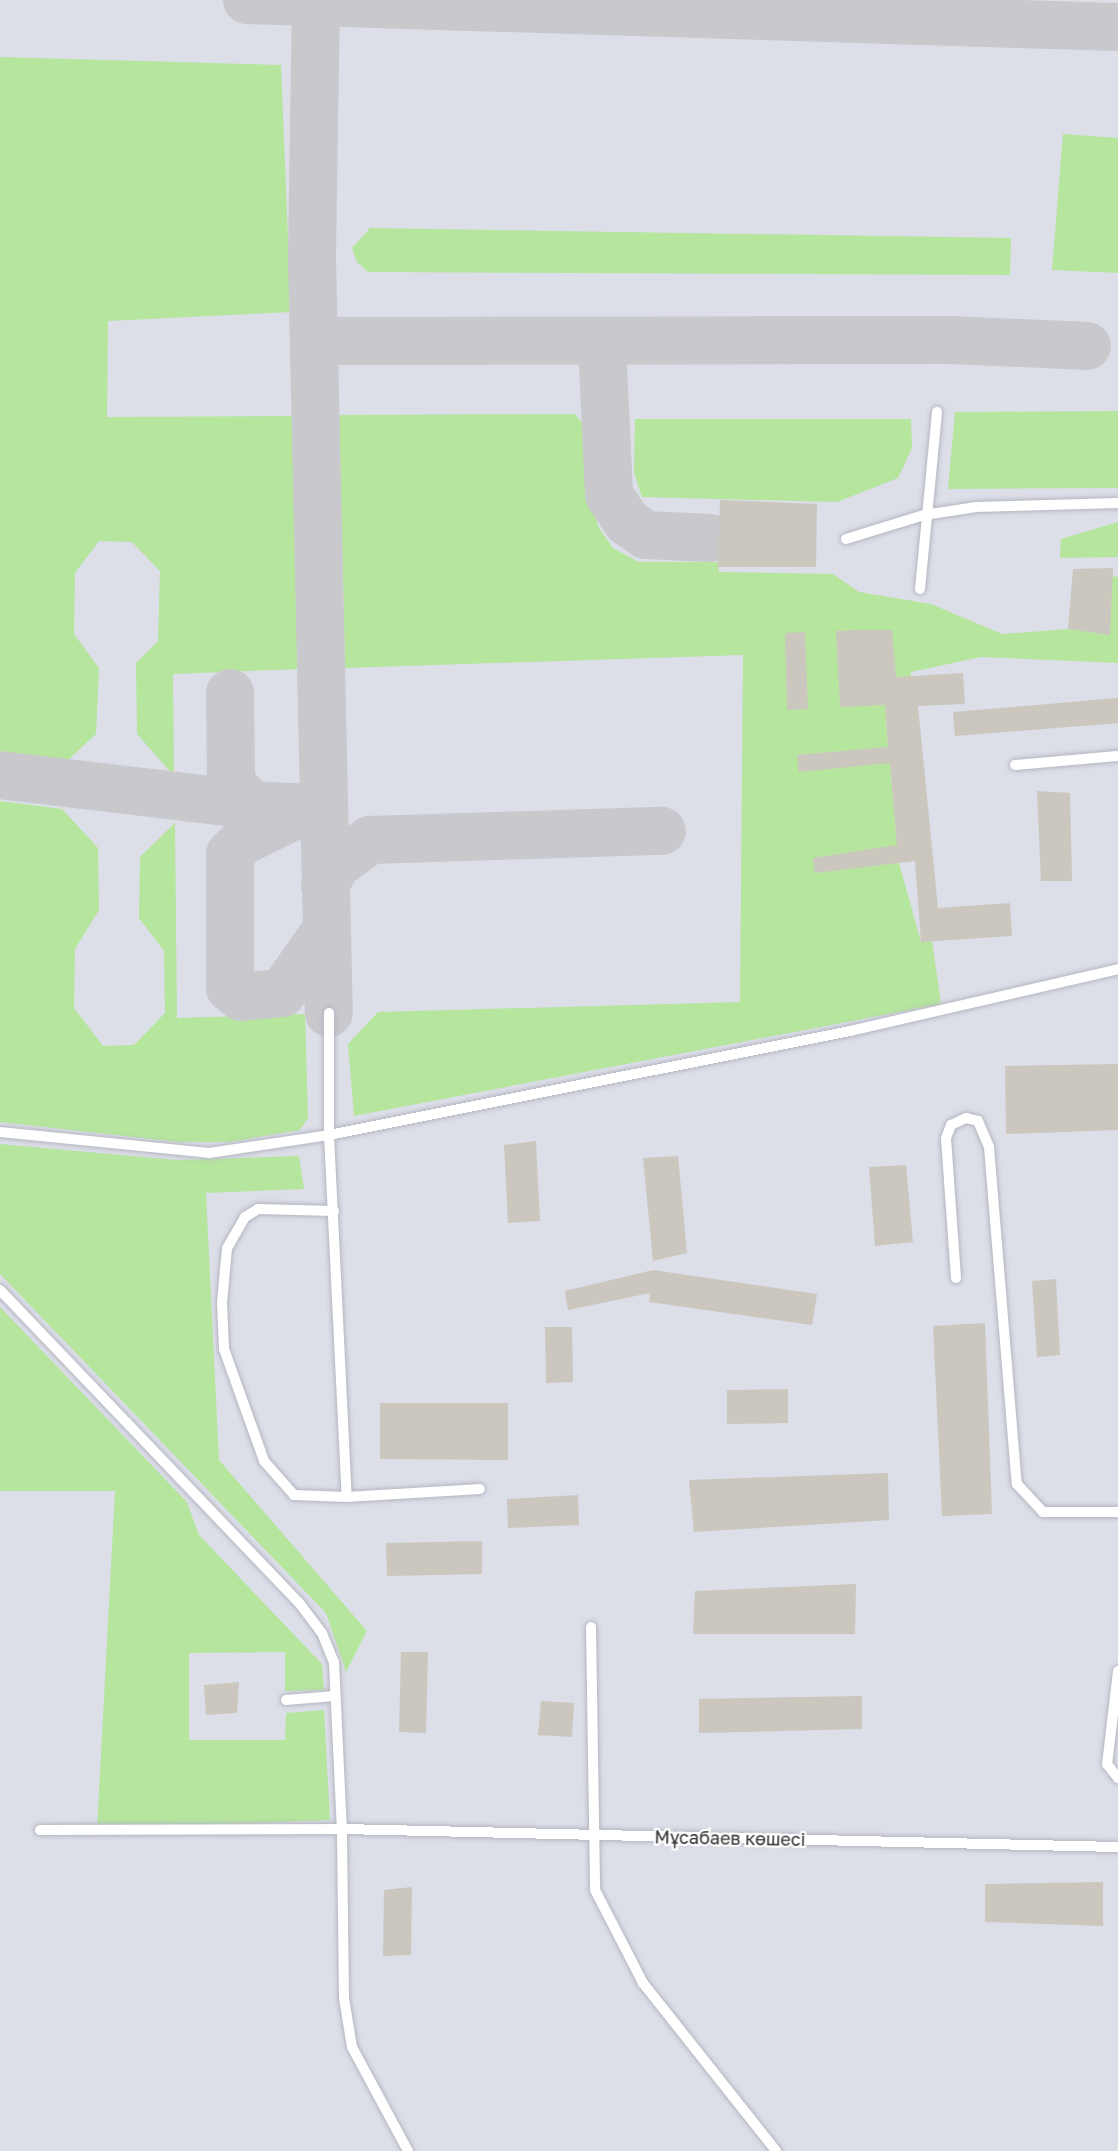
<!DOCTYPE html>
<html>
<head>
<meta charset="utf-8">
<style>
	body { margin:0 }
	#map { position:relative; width:1118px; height:2151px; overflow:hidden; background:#efe9e1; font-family:"Golos Text",sans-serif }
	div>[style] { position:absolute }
	.airport>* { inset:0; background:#dcdee8 }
	.green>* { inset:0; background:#b6e59e }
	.taxiway>* { height:48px; margin:-24px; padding:0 24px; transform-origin:24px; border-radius:24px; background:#c9c8cc }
	.building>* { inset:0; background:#cbc7bf }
	.roads { filter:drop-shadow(0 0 2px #b4b7c1) drop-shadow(0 0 2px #b4b7c1) }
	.service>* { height:10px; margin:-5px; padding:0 5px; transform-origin:5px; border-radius:5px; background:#fff }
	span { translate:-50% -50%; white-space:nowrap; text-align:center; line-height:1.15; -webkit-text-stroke:4.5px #fff; paint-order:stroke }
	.street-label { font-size:18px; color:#2e2e2e }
</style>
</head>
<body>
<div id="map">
	<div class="airport">
		<i style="clip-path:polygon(0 0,1118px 0,1118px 2151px,0 2151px)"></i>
	</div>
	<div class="green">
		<i style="clip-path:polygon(0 57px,281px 65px,291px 312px,108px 321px,107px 417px,297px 416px,302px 669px,173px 674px,174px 776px,137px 734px,136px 663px,158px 641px,160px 571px,132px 542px,99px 541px,75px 573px,74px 634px,99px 668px,96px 734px,63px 765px,0 759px)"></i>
		<i style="clip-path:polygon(1063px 134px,1118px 138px,1118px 273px,1052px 270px)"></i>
		<i style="clip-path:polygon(370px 228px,1011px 238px,1010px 275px,368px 272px,357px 262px,352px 248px)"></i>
		<i style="clip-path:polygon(1118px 411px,1118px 488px,948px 489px,955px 412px)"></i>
		<i style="clip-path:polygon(575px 414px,585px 427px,588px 497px,599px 528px,613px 548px,639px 562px,718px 562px,719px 572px,833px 574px,859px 592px,931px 604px,1002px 634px,1068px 629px,1112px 576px,1118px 577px,1118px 663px,981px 657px,911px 672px,910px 718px,886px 720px,899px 863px,921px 942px,932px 941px,941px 1004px,354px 1116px,348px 1044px,378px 1012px,740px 1002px,743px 655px,345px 668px,339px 415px)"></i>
		<i style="clip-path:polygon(635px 419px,911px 419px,912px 448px,898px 478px,837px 502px,642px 497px,634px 473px)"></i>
		<i style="clip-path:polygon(1118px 522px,1118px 557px,1060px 558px,1061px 539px)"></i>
		<i style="clip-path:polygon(0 801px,62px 809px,98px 848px,99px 910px,75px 949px,74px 1008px,103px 1046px,134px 1045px,165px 1013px,164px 951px,139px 918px,140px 857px,175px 823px,177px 1018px,305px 1014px,308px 1118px,300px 1130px,229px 1142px,178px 1142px,0 1122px)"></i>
		<i style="clip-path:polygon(0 1144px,177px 1160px,299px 1156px,304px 1189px,206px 1193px,219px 1460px,367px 1631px,346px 1672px,326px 1613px,0 1274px)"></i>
		<i style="clip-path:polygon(0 1307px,187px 1502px,199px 1535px,322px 1664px,324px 1690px,285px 1691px,285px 1652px,189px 1653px,189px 1740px,285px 1740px,286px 1713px,324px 1710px,330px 1820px,97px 1829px,115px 1491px,0 1491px)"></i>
	</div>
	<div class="taxiway">
		<i style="left:247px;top:0;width:871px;rotate:1.78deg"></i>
		<i style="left:316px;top:0;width:258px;rotate:90.9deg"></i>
		<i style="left:312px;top:258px;width:542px;rotate:88.73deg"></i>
		<i style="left:317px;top:341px;width:634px;rotate:-0.09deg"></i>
		<i style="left:951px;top:340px;width:136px;rotate:2.5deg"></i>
		<i style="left:602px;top:345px;width:150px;rotate:87.3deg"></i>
		<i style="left:609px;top:495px;width:32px;rotate:56deg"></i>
		<i style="left:627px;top:522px;width:23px;rotate:34deg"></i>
		<i style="left:646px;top:535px;width:64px;rotate:2.7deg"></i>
		<i style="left:230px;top:693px;width:91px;rotate:89.4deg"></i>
		<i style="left:231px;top:784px;width:30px;rotate:44deg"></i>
		<i style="left:0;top:775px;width:255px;rotate:6.8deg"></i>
		<i style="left:253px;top:805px;width:56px;rotate:3.1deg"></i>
		<i style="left:309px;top:808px;width:17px;rotate:-28deg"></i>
		<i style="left:324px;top:800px;width:213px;rotate:88.7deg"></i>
		<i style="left:308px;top:809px;width:72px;rotate:153.8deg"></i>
		<i style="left:243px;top:841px;width:18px;rotate:135deg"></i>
		<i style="left:230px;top:854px;width:134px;rotate:90deg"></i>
		<i style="left:230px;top:988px;width:14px;rotate:39deg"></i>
		<i style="left:241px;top:997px;width:41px;rotate:-5.6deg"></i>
		<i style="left:282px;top:993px;width:78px;rotate:-54.9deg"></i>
		<i style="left:325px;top:886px;width:22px;rotate:-63deg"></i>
		<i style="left:335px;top:866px;width:44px;rotate:-36.6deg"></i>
		<i style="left:370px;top:840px;width:292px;rotate:-1.8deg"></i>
	</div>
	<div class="building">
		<i style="clip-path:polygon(720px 500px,817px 504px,816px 567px,718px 567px)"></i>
		<i style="clip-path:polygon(1113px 568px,1110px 635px,1068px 629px,1073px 569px)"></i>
		<i style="clip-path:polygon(857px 630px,892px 630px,896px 677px,963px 673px,965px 704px,918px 706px,938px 908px,1010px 903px,1012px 936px,921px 942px,915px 861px,815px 873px,813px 858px,897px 845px,890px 763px,799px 772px,797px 755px,888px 747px,885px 705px,840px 707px,836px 631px)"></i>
		<i style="clip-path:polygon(805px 632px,808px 709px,787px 710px,785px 633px)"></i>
		<i style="clip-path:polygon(1118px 698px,1118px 723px,955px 736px,953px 712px)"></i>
		<i style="clip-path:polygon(1037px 791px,1070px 793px,1072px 881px,1041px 881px)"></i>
		<i style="clip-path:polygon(1118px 1064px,1118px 1130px,1006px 1134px,1005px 1066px)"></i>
		<i style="clip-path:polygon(536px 1141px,540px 1221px,508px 1223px,504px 1145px)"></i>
		<i style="clip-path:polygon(678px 1156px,687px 1253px,653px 1261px,643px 1158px)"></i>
		<i style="clip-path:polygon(906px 1165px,913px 1242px,875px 1246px,869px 1167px)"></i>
		<i style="clip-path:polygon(653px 1270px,817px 1294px,812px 1325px,649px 1302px,650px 1293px,568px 1310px,565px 1291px)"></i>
		<i style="clip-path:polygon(1056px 1279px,1060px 1355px,1037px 1357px,1032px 1281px)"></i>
		<i style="clip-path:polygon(985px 1323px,992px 1514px,942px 1516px,933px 1326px)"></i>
		<i style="clip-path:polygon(545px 1327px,572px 1327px,573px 1382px,546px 1383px)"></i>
		<i style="clip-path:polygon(788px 1389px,788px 1423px,727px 1424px,727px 1390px)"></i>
		<i style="clip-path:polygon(380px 1403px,508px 1403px,508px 1460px,380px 1459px)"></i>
		<i style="clip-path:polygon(888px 1473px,889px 1520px,694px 1532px,689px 1480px)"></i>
		<i style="clip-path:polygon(578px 1495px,579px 1525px,508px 1528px,507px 1499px)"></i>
		<i style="clip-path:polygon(482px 1541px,482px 1574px,387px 1576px,386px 1543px)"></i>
		<i style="clip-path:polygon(856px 1584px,855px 1634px,693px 1634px,695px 1591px)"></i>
		<i style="clip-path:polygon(401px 1652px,428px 1652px,426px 1733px,399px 1732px)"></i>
		<i style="clip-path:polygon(239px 1682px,237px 1713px,206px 1715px,204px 1685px)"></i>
		<i style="clip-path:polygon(862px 1696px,862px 1729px,699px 1733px,699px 1699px)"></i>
		<i style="clip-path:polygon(541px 1701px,574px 1703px,572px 1737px,538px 1735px)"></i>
		<i style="clip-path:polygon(1103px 1882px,1103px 1926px,985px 1922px,985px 1884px)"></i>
		<i style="clip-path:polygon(412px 1887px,411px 1955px,383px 1956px,384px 1890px)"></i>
	</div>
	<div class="roads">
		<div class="service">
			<i style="left:846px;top:539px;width:82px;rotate:-17.1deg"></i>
			<i style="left:924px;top:515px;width:53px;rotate:-8.7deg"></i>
			<i style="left:976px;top:507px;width:142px;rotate:-1.6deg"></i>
			<i style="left:920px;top:589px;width:178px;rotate:-84.5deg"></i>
			<i style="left:1015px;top:765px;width:103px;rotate:-5deg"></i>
			<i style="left:329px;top:1013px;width:122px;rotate:90deg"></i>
			<i style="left:329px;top:1135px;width:362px;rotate:87.2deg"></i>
			<i style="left:347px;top:1497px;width:133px;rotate:-3.4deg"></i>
			<i style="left:0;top:1132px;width:210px;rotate:5.7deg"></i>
			<i style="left:209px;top:1153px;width:121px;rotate:-8.5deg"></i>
			<i style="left:329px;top:1135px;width:531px;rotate:-11.29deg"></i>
			<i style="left:850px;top:1031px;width:275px;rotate:-13deg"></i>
			<i style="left:334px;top:1211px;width:76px;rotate:-178.5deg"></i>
			<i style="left:258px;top:1209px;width:15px;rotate:148deg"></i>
			<i style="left:245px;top:1217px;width:36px;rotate:120deg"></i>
			<i style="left:227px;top:1248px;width:55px;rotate:95.2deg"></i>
			<i style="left:222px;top:1303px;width:46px;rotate:87.5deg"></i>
			<i style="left:224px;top:1349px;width:119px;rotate:70.3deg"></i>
			<i style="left:264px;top:1461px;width:45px;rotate:48.6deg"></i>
			<i style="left:294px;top:1495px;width:53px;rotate:2.2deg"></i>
			<i style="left:956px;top:1278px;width:140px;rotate:-94.1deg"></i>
			<i style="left:946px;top:1138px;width:14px;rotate:-69deg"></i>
			<i style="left:951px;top:1125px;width:17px;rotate:-25deg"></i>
			<i style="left:966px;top:1118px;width:12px;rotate:14deg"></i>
			<i style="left:978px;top:1121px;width:28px;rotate:67deg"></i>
			<i style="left:989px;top:1147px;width:338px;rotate:85.3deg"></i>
			<i style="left:1017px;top:1484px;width:38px;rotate:47deg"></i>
			<i style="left:1043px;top:1512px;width:75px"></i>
			<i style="left:0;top:1290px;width:434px;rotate:46.3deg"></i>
			<i style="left:300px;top:1604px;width:36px;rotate:53deg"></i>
			<i style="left:322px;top:1633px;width:31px;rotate:68deg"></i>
			<i style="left:334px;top:1662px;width:167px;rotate:87.3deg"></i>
			<i style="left:342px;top:1829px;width:302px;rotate:179.8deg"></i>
			<i style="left:591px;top:1627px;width:263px;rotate:89.1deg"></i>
			<i style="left:595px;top:1890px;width:105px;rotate:62.7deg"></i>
			<i style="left:643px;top:1983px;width:214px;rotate:51.6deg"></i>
			<i style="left:1118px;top:1671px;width:94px;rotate:96.7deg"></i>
			<i style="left:1107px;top:1764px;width:18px;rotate:52deg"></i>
			<i style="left:286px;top:1700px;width:49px;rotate:-4.7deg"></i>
			<i style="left:408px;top:2151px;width:118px;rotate:-118.3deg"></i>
			<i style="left:352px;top:2047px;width:50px;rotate:-99.3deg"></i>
			<i style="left:344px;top:1998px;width:169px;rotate:-90.7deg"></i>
			<i style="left:342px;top:1829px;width:776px;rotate:1.33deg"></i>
		</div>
	</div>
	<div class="street-label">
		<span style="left:730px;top:1838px;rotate:1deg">Мұсабаев көшесі</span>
	</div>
</div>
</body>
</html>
